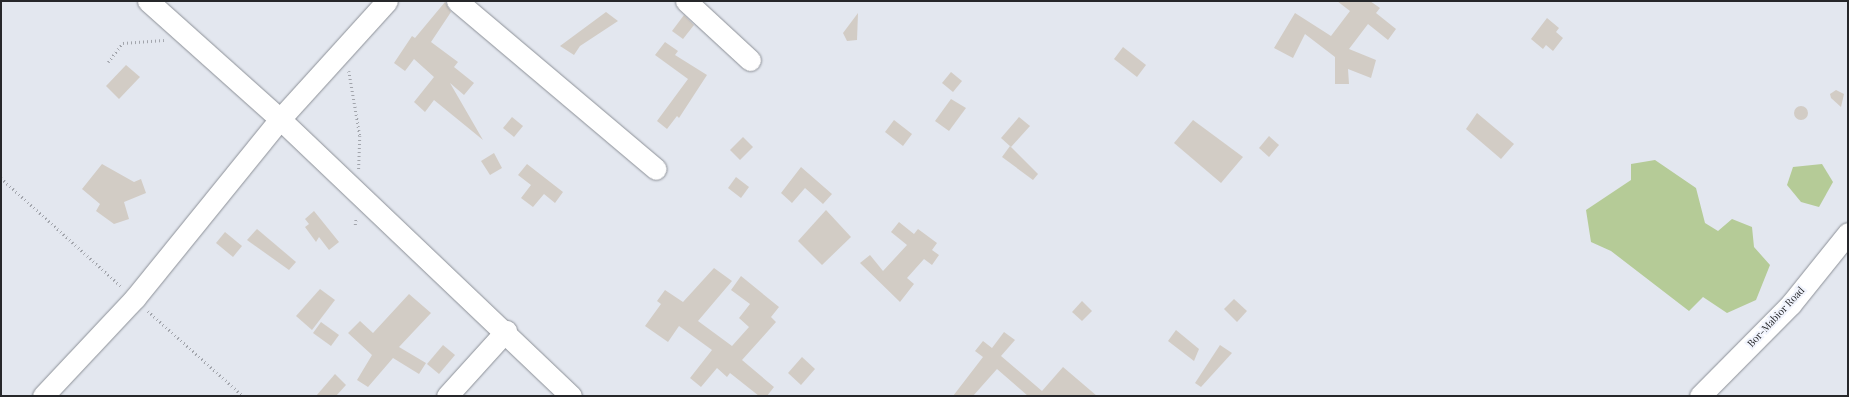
<!DOCTYPE html>
<html>
<head>
<meta charset="utf-8">
<style>
	body { margin:0 }
	#map { position:relative; width:1849px; height:397px; overflow:hidden; background:#e3e7ef; font-family:"Playfair Display",serif }
	div>[style] { position:absolute }
	.green>* { inset:0; background:#b5cb97 }
	.building>* { inset:0; background:#d2ccc5 }
	.round { border-radius:50% }
	.path>* { height:2.5px; margin-top:-1.25px; transform-origin:0; background:repeating-linear-gradient(90deg,#a2a5ac 0 1px,transparent 0 4px) }
	.roads { filter:drop-shadow(0 0 1px #8b8f96) drop-shadow(0 0 1px #8b8f96) }
	.minor>* { height:21px; margin:-10.5px; padding:0 10.5px; transform-origin:10.5px; border-radius:10.5px; background:#fff }
	span { translate:-50% -50%; white-space:nowrap; text-align:center; line-height:1.15; -webkit-text-stroke:4px #f1f4fd; paint-order:stroke }
	.street-label { font-size:10px; color:#26272a }
	.frame { position:absolute; inset:0; border:2px solid #26272a; pointer-events:none }
</style>
</head>
<body>
<div id="map">
	<div class="green">
		<i style="clip-path:polygon(1655px 160px,1696px 188px,1705px 223px,1718px 231px,1732px 219px,1752px 227px,1754px 247px,1770px 265px,1756px 300px,1727px 313px,1703px 297px,1689px 311px,1611px 251px,1591px 242px,1586px 210px,1631px 180px,1631px 164px)"></i>
		<i style="clip-path:polygon(1822px 164px,1833px 182px,1819px 207px,1801px 202px,1787px 185px,1793px 167px)"></i>
	</div>
	<div class="building">
		<i style="clip-path:polygon(1337px 1px,1370px 1px,1380px 8px,1376px 13px,1396px 29px,1388px 40px,1368px 24px,1349px 49px,1376px 60px,1371px 78px,1348px 69px,1349px 84px,1335px 84px,1335px 57px,1305px 34px,1293px 58px,1274px 48px,1295px 13px,1331px 36px,1350px 11px)"></i>
		<i style="clip-path:polygon(445px 2px,451px 12px,431px 42px,458px 62px,454px 67px,474px 83px,464px 95px,450px 83px,483px 140px,434px 100px,425px 112px,414px 102px,434px 77px,414px 59px,405px 71px,394px 63px,412px 36px,415px 38px)"></i>
		<i style="clip-path:polygon(606px 12px,618px 21px,580px 46px,574px 55px,560px 46px)"></i>
		<i style="clip-path:polygon(858px 13px,857px 40px,847px 41px,843px 33px)"></i>
		<i style="clip-path:polygon(684px 15px,694px 25px,683px 39px,672px 31px)"></i>
		<i style="clip-path:polygon(1547px 18px,1559px 28px,1556px 32px,1563px 38px,1553px 51px,1546px 45px,1543px 49px,1531px 39px)"></i>
		<i style="clip-path:polygon(665px 42px,678px 51px,675px 55px,707px 75px,679px 118px,677px 116px,667px 129px,657px 121px,688px 79px,655px 55px)"></i>
		<i style="clip-path:polygon(1123px 47px,1146px 65px,1137px 77px,1114px 59px)"></i>
		<i style="clip-path:polygon(126px 65px,140px 77px,119px 99px,106px 86px)"></i>
		<i style="clip-path:polygon(951px 72px,962px 81px,953px 92px,942px 83px)"></i>
		<i style="clip-path:polygon(1836px 90px,1844px 94px,1841px 107px,1831px 98px,1830px 94px)"></i>
		<i style="clip-path:polygon(951px 99px,966px 108px,949px 131px,935px 121px)"></i>
		<i class="round" style="left:1794px;top:106px;width:14px;height:14px"></i>
		<i style="clip-path:polygon(1477px 113px,1514px 144px,1501px 159px,1466px 129px)"></i>
		<i style="clip-path:polygon(512px 117px,523px 126px,514px 137px,503px 128px)"></i>
		<i style="clip-path:polygon(1019px 117px,1030px 126px,1011px 147px,1001px 138px)"></i>
		<i style="clip-path:polygon(894px 120px,912px 134px,903px 146px,885px 132px)"></i>
		<i style="clip-path:polygon(1193px 120px,1243px 157px,1221px 183px,1174px 143px)"></i>
		<i style="clip-path:polygon(1269px 136px,1279px 145px,1269px 157px,1259px 148px)"></i>
		<i style="clip-path:polygon(743px 137px,753px 147px,740px 160px,730px 150px)"></i>
		<i style="clip-path:polygon(1010px 146px,1038px 174px,1033px 180px,1002px 157px)"></i>
		<i style="clip-path:polygon(494px 153px,502px 168px,490px 175px,481px 161px)"></i>
		<i style="clip-path:polygon(102px 164px,134px 182px,141px 179px,146px 193px,124px 202px,129px 219px,114px 224px,96px 211px,100px 204px,82px 189px)"></i>
		<i style="clip-path:polygon(527px 164px,563px 192px,555px 203px,544px 194px,533px 207px,521px 198px,531px 185px,518px 175px)"></i>
		<i style="clip-path:polygon(801px 167px,832px 194px,823px 204px,805px 188px,792px 203px,781px 193px)"></i>
		<i style="clip-path:polygon(736px 177px,749px 187px,741px 198px,728px 188px)"></i>
		<i style="clip-path:polygon(826px 210px,851px 237px,822px 265px,798px 241px)"></i>
		<i style="clip-path:polygon(314px 211px,339px 242px,329px 250px,319px 237px,316px 242px,305px 227px,309px 224px,305px 219px)"></i>
		<i style="clip-path:polygon(899px 222px,914px 234px,918px 229px,937px 243px,932px 250px,939px 255px,932px 265px,924px 259px,907px 278px,914px 284px,900px 302px,860px 263px,870px 255px,883px 271px,907px 245px,891px 232px)"></i>
		<i style="clip-path:polygon(257px 229px,296px 262px,289px 270px,247px 240px)"></i>
		<i style="clip-path:polygon(225px 232px,242px 246px,233px 257px,216px 243px)"></i>
		<i style="clip-path:polygon(714px 268px,732px 281px,698px 321px,732px 346px,749px 327px,739px 318px,750px 304px,731px 290px,741px 276px,779px 307px,771px 317px,776px 322px,742px 360px,774px 387px,767px 396px,759px 396px,730px 373px,727px 377px,717px 368px,701px 387px,690px 378px,712px 350px,679px 326px,668px 342px,645px 326px,661px 304px,657px 301px,665px 290px,683px 302px)"></i>
		<i style="clip-path:polygon(320px 289px,335px 300px,312px 330px,296px 316px)"></i>
		<i style="clip-path:polygon(409px 294px,431px 313px,399px 347px,426px 363px,419px 374px,393px 358px,368px 387px,357px 380px,372px 355px,348px 333px,360px 321px,373px 333px)"></i>
		<i style="clip-path:polygon(1234px 299px,1247px 311px,1237px 322px,1224px 309px)"></i>
		<i style="clip-path:polygon(1082px 301px,1092px 311px,1082px 321px,1072px 312px)"></i>
		<i style="clip-path:polygon(321px 322px,339px 335px,331px 346px,313px 333px)"></i>
		<i style="clip-path:polygon(1176px 330px,1199px 349px,1194px 361px,1168px 341px)"></i>
		<i style="clip-path:polygon(1004px 332px,1015px 340px,1001px 356px,1042px 391px,1063px 367px,1097px 396px,1028px 396px,997px 369px,973px 396px,953px 396px,983px 357px,975px 351px,983px 341px,992px 348px)"></i>
		<i style="clip-path:polygon(443px 345px,455px 355px,439px 374px,427px 364px)"></i>
		<i style="clip-path:polygon(1220px 345px,1232px 353px,1201px 387px,1195px 383px)"></i>
		<i style="clip-path:polygon(802px 357px,815px 369px,801px 385px,788px 373px)"></i>
		<i style="clip-path:polygon(335px 374px,346px 385px,336px 396px,316px 396px)"></i>
	</div>
	<div class="path">
		<i style="left:108px;top:62px;width:24px;rotate:-52deg"></i>
		<i style="left:123px;top:43px;width:41px;rotate:-4.2deg"></i>
		<i style="left:349px;top:71px;width:66px;rotate:80.4deg"></i>
		<i style="left:360px;top:136px;width:33px;rotate:92deg"></i>
		<i style="left:1px;top:178px;width:161px;rotate:42deg"></i>
		<i style="left:355px;top:225px;width:7px;rotate:-82deg"></i>
		<i style="left:148px;top:311px;width:127px;rotate:41.8deg"></i>
	</div>
	<div class="roads">
		<div class="minor">
			<i style="left:148px;top:1px;width:177px;rotate:41.8deg"></i>
			<i style="left:280px;top:119px;width:402px;rotate:43.6deg"></i>
			<i style="left:457px;top:1px;width:260px;rotate:40.2deg"></i>
			<i style="left:686px;top:1px;width:87px;rotate:42.7deg"></i>
			<i style="left:43px;top:396px;width:134px;rotate:-46.8deg"></i>
			<i style="left:135px;top:298px;width:230px;rotate:-51deg"></i>
			<i style="left:280px;top:119px;width:159px;rotate:-47.8deg"></i>
			<i style="left:447px;top:396px;width:88px;rotate:-47.8deg"></i>
			<i style="left:1700px;top:396px;width:129px;rotate:-45.3deg"></i>
			<i style="left:1791px;top:304px;width:91px;rotate:-51.2deg"></i>
		</div>
	</div>
	<div class="street-label">
		<span style="left:1776px;top:317px;rotate:-47deg">Bor-Mabior Road</span>
	</div>
	<div class="frame"></div>
</div>
</body>
</html>
